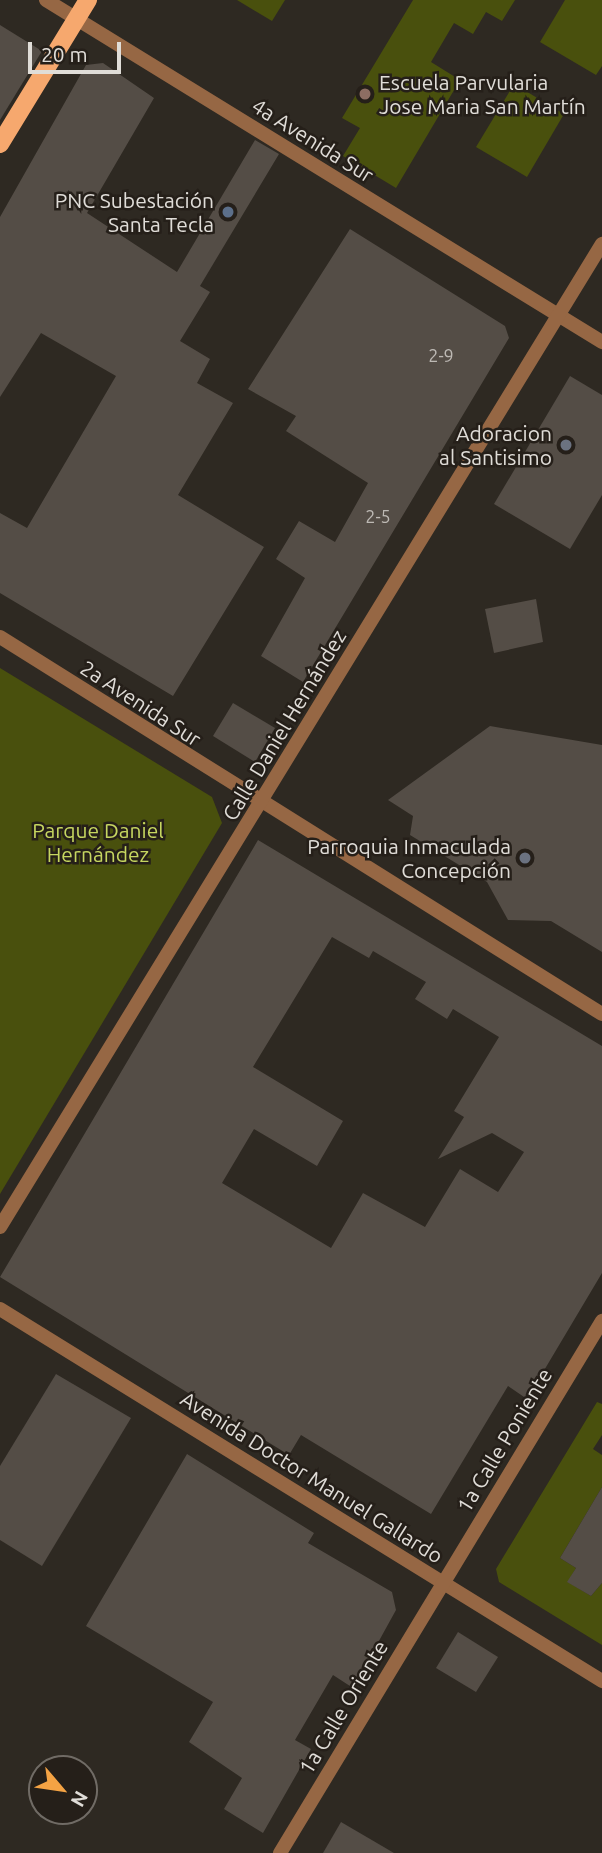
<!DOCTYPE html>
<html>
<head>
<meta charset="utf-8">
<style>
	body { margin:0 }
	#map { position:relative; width:602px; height:1853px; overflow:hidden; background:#2e2922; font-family:Ubuntu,sans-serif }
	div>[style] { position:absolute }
	.green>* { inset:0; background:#49500d }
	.building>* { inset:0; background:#544d46 }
	.minor>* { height:14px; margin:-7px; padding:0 7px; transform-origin:7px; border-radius:7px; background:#966744 }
	.tertiary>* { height:14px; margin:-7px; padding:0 7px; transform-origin:7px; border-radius:7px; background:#966744 }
	.primary>* { height:18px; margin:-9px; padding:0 9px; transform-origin:9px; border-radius:9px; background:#f6a86e }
	.dots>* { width:19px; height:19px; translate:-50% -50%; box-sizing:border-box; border:4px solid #251f19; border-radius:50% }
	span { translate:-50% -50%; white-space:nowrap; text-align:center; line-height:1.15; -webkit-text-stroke:5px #251f19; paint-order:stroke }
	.number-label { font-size:18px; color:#bdb9b4 }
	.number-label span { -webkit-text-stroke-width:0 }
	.poi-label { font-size:21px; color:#e0ddd8 }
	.left { translate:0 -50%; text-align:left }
	.right { translate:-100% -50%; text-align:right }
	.street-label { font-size:21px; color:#e0ddd8 }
	.park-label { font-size:21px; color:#c6d660 }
	.north { position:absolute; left:28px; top:1755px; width:70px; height:70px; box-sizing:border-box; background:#251f19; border:2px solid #706b65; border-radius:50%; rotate:119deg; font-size:19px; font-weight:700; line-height:28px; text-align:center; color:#e0ddd8 }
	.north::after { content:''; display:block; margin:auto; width:24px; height:32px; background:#f4a344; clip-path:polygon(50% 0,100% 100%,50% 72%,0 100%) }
	.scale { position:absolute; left:28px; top:42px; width:93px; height:32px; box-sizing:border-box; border:4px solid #e0ddd8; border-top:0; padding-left:9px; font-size:21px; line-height:24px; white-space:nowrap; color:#e0ddd8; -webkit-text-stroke:5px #251f19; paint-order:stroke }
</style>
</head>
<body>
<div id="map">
	<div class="green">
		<i style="clip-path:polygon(237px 0,285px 0,272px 21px)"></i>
		<i style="clip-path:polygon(413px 0,515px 0,502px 21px,486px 12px,473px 34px,454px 23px,431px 62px,460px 80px,396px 188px,343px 156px,360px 128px,342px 118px)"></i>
		<i style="clip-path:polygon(565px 0,602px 0,602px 66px,596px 75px,540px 42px)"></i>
		<i style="clip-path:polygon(514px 84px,564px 114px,527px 177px,476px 147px)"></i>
		<i style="clip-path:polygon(0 668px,212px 797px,222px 823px,0 1194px)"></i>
		<i style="clip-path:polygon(597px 1402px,602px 1404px,602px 1435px,593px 1449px,602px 1455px,602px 1487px,560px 1558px,576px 1568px,568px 1582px,591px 1596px,602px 1583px,602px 1645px,499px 1582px,496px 1569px)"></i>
	</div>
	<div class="building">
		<i style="clip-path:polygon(0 25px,42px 51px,0 120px)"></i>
		<i style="clip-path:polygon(103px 63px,154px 98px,87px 213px,177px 272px,255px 140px,279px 154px,200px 286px,210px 292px,180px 341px,210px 359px,197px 383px,233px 403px,178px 495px,264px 547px,173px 696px,0 593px,0 513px,27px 528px,116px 376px,41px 333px,0 397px,0 217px,86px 65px)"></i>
		<i style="clip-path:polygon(350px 229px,505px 326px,509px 338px,303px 682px,261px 656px,305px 578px,276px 559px,299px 521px,335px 542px,368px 483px,286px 431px,296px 416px,248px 389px)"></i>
		<i style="clip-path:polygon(570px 376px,602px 395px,602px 495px,570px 549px,494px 504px)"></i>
		<i style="clip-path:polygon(536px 599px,543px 642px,494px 653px,485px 609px)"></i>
		<i style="clip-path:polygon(233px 703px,275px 728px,255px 762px,213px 736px)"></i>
		<i style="clip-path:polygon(490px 726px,602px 745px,602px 952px,551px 921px,508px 920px,487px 882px,410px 835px,413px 816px,388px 800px)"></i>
		<i style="clip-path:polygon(evenodd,258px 840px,602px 1046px,602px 1273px,527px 1399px,508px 1386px,431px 1514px,301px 1435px,289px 1455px,0 1277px,258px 840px,332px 937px,369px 958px,373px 951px,426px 982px,415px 999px,447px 1019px,453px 1009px,499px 1037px,454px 1111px,464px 1117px,438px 1159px,492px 1133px,524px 1152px,498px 1192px,460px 1169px,425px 1227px,363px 1193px,331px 1248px,222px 1183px,254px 1129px,317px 1166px,343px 1121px,253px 1067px,332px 937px)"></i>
		<i style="clip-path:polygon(56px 1374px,131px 1418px,42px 1566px,0 1540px,0 1466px)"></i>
		<i style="clip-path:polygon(187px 1454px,314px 1533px,308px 1543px,392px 1592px,396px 1610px,353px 1688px,333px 1675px,295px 1740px,311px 1749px,263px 1833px,224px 1809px,242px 1778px,189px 1742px,213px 1702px,86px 1626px)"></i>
		<i style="clip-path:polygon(602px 1487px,602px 1583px,591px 1596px,567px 1582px,576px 1568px,560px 1558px)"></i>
		<i style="clip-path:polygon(458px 1632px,498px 1657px,476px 1692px,436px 1668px)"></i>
		<i style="clip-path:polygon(341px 1822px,394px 1853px,323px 1853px)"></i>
	</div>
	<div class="minor">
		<i style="left:46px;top:0;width:653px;rotate:31.6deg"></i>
		<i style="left:0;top:637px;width:710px;rotate:32.06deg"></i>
		<i style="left:0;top:1309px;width:708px;rotate:31.71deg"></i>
		<i style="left:280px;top:1853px;width:622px;rotate:-58.82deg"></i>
	</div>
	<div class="tertiary">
		<i style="left:0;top:1227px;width:1153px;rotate:-58.52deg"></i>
	</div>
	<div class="primary">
		<i style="left:0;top:144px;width:169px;rotate:-58.6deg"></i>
	</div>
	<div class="dots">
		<i style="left:365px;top:94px;background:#8d6e63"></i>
		<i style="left:228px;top:212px;background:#5c6f8a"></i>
		<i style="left:566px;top:445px;background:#6b7280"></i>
		<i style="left:525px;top:858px;background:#6b7280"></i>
	</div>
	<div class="number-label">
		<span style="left:441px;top:355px">2-9</span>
		<span style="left:378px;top:516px">2-5</span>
	</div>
	<div class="poi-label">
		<span class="left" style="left:379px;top:94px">Escuela Parvularia<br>Jose Maria San Martín</span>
		<span class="right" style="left:214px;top:212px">PNC Subestación<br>Santa Tecla</span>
		<span class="right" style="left:552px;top:445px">Adoracion<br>al Santisimo</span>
		<span class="right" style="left:511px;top:858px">Parroquia Inmaculada<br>Concepción</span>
	</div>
	<div class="street-label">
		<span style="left:313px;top:140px;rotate:32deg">4a Avenida Sur</span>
		<span style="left:141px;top:703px;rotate:33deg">2a Avenida Sur</span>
		<span style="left:284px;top:725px;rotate:-59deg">Calle Daniel Hernández</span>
		<span style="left:504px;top:1440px;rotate:-59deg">1a Calle Poniente</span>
		<span style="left:312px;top:1477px;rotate:32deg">Avenida Doctor Manuel Gallardo</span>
		<span style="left:343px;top:1707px;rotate:-59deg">1a Calle Oriente</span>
	</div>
	<div class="park-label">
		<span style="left:98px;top:842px">Parque Daniel<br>Hernández</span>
	</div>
	<div class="north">N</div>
	<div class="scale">20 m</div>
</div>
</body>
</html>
